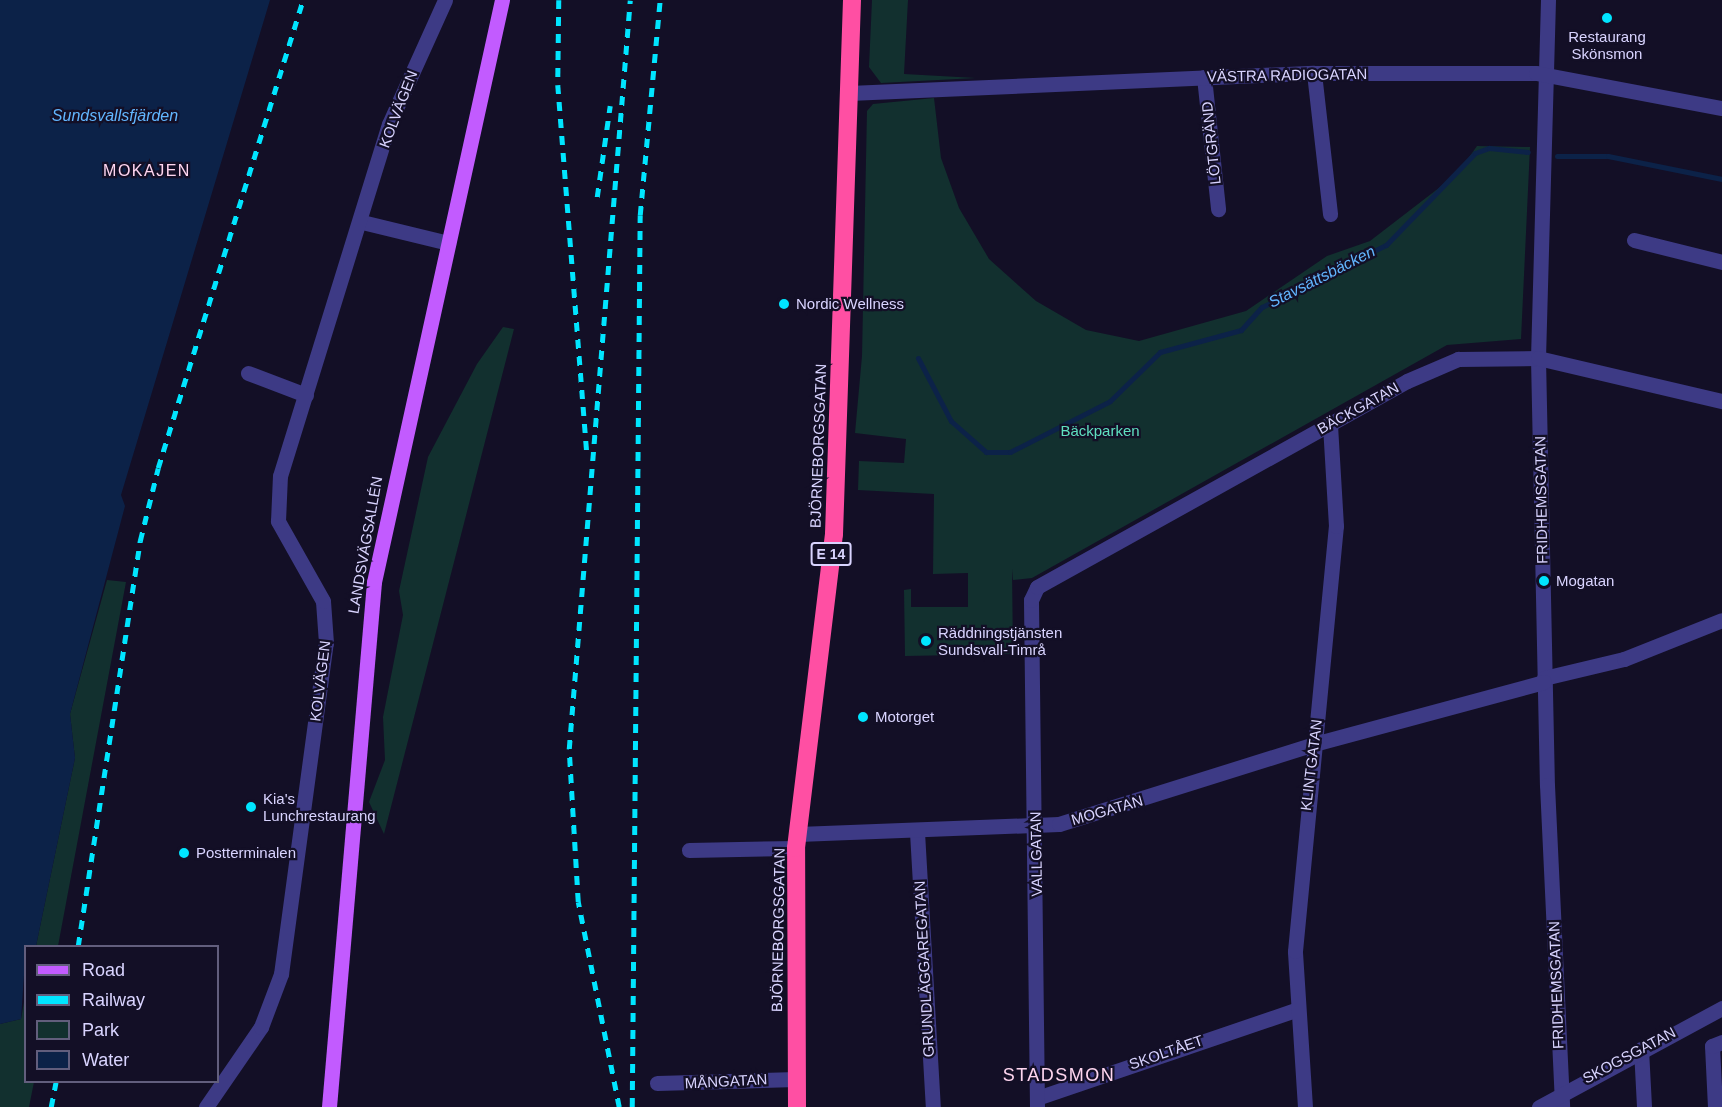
<!DOCTYPE html>
<html>
<head>
<meta charset="utf-8">
<style>
	body { margin:0 }
	#map { position:relative; width:1722px; height:1107px; overflow:hidden; background:#130f26; font-family:Arial,sans-serif }
	div>[style] { position:absolute }
	.green>* { inset:0; background:#12302f }
	.water>* { inset:0; background:#0c2248 }
	.stream>* { height:5px; margin:-2.5px; padding:0 2.5px; transform-origin:2.5px; border-radius:2.5px; background:#0c2248 }
	.minor>* { height:15px; margin:-7.5px; padding:0 7.5px; transform-origin:7.5px; border-radius:7.5px; background:#3d3a85 }
	.major>* { height:15px; margin:-7.5px; padding:0 7.5px; transform-origin:7.5px; border-radius:7.5px; background:#c25bff }
	.highway>* { height:18px; margin:-9px; padding:0 9px; transform-origin:9px; border-radius:9px; background:#ff4fa3 }
	.rail>* { height:4.5px; margin-top:-2.25px; transform-origin:0; background:repeating-linear-gradient(90deg,#00e5ff 0 9px,transparent 0 17px) }
	.dots>* { width:16px; height:16px; translate:-50% -50%; box-sizing:border-box; border:3px solid #130f26; border-radius:50% }
	span { translate:-50% -50%; white-space:nowrap; text-align:center; line-height:1.15; -webkit-text-stroke:4.5px #130f26; paint-order:stroke }
	.shield-label span { padding:2px 4px; background:#130f26; border:2px solid; border-radius:4px; -webkit-text-stroke-width:0 }
	.shield-label { font-size:14px; color:#d9d4ff; font-weight:700 }
	.poi-label { font-size:15px; color:#d9d4ff }
	.left { translate:0 -50%; text-align:left }
	.street-label { font-size:15px; color:#d9d4ff }
	.park-label { font-size:15px; color:#5fe0c0 }
	.water-label { font-size:16px; color:#62b6ff; font-style:italic }
	.neighbourhood-label { font-size:16px; color:#ffd6f0; letter-spacing:1.5px }
	.quarter-label { font-size:18px; color:#ffd6f0; letter-spacing:1.5px }
	.legend { position:absolute; left:24px; top:945px; width:195px; height:138px; box-sizing:border-box; background:#130f26; border:2px solid #625e7d; margin:0; padding:8px 10px; list-style:none; font-size:18px; color:#d9d4ff }
	.legend li { display:flex; align-items:center; gap:12px; height:30px }
	.legend b { width:30px; border:2px solid #625e7d }
</style>
</head>
<body>
<div id="map">
	<div class="green">
		<i style="clip-path:polygon(872px 0,908px 0,904px 74px,976px 78px,881px 83px,869px 67px)"></i>
		<i style="clip-path:polygon(934px 98px,941px 158px,959px 208px,989px 259px,1036px 301px,1086px 330px,1139px 341px,1246px 311px,1327px 256px,1370px 241px,1457px 174px,1477px 146px,1530px 147px,1521px 339px,1447px 345px,1032px 578px,1013px 580px,1012px 569px,1013px 654px,905px 656px,904px 590px,911px 589px,911px 607px,968px 607px,968px 573px,933px 574px,934px 494px,858px 490px,859px 461px,904px 463px,906px 439px,855px 433px,862px 356px,867px 111px,873px 104px)"></i>
		<i style="clip-path:polygon(503px 327px,514px 329px,384px 834px,369px 802px,385px 760px,383px 717px,403px 615px,399px 591px,428px 457px,477px 364px)"></i>
		<i style="clip-path:polygon(107px 580px,126px 582px,58px 946px,36px 946px,75px 758px,70px 714px)"></i>
		<i style="clip-path:polygon(25px 996px,26px 1082px,34px 1082px,29px 1107px,0 1107px,0 1024px,21px 1019px)"></i>
	</div>
	<div class="water">
		<i style="clip-path:polygon(0 0,270px 0,121px 495px,125px 506px,70px 714px,75px 758px,36px 946px,26px 946px,21px 1019px,0 1024px)"></i>
	</div>
	<div class="stream">
		<i style="left:1557px;top:156px;width:51px"></i>
		<i style="left:1608px;top:156px;width:116px;rotate:11.4deg"></i>
		<i style="left:918px;top:358px;width:71px;rotate:62.4deg"></i>
		<i style="left:951px;top:421px;width:47px;rotate:41.5deg"></i>
		<i style="left:986px;top:452px;width:24px"></i>
		<i style="left:1010px;top:452px;width:112px;rotate:-27deg"></i>
		<i style="left:1110px;top:401px;width:70px;rotate:-44.4deg"></i>
		<i style="left:1160px;top:352px;width:84px;rotate:-15.2deg"></i>
		<i style="left:1241px;top:330px;width:31px;rotate:-48deg"></i>
		<i style="left:1262px;top:307px;width:139px;rotate:-26.6deg"></i>
		<i style="left:1386px;top:245px;width:128px;rotate:-45.9deg"></i>
		<i style="left:1475px;top:153px;width:15px;rotate:-20deg"></i>
		<i style="left:1489px;top:148px;width:39px;rotate:6deg"></i>
	</div>
	<div class="minor">
		<i style="left:1548px;top:0;width:358px;rotate:91.6deg"></i>
		<i style="left:1538px;top:358px;width:427px;rotate:88.8deg"></i>
		<i style="left:1547px;top:785px;width:322px;rotate:87.3deg"></i>
		<i style="left:1314px;top:73px;width:142px;rotate:83.5deg"></i>
		<i style="left:1204px;top:77px;width:133px;rotate:83.9deg"></i>
		<i style="left:849px;top:93px;width:465px;rotate:-2.5deg"></i>
		<i style="left:1314px;top:73px;width:222px"></i>
		<i style="left:1536px;top:73px;width:189px;rotate:10.7deg"></i>
		<i style="left:362px;top:222px;width:89px;rotate:13.7deg"></i>
		<i style="left:1634px;top:240px;width:91px;rotate:14deg"></i>
		<i style="left:248px;top:373px;width:62px;rotate:20.8deg"></i>
		<i style="left:1544px;top:678px;width:82px;rotate:-13.4deg"></i>
		<i style="left:1624px;top:659px;width:105px;rotate:-21.7deg"></i>
		<i style="left:917px;top:832px;width:275px;rotate:86.7deg"></i>
		<i style="left:798px;top:834px;width:261px;rotate:-2.2deg"></i>
		<i style="left:1059px;top:824px;width:267px;rotate:-17.4deg"></i>
		<i style="left:1314px;top:744px;width:238px;rotate:-15.1deg"></i>
		<i style="left:689px;top:850px;width:107px;rotate:-1.1deg"></i>
		<i style="left:1641px;top:1049px;width:58px;rotate:87deg"></i>
		<i style="left:657px;top:1083px;width:139px;rotate:-1.6deg"></i>
		<i style="left:1037px;top:1098px;width:274px;rotate:-18.8deg"></i>
		<i style="left:206px;top:1107px;width:97px;rotate:-55.5deg"></i>
		<i style="left:261px;top:1027px;width:57px;rotate:-69.3deg"></i>
		<i style="left:281px;top:974px;width:334px;rotate:-82.3deg"></i>
		<i style="left:326px;top:643px;width:42px;rotate:-94.1deg"></i>
		<i style="left:323px;top:601px;width:92px;rotate:-119.4deg"></i>
		<i style="left:278px;top:521px;width:45px;rotate:-87.5deg"></i>
		<i style="left:280px;top:476px;width:368px;rotate:-72.8deg"></i>
		<i style="left:389px;top:124px;width:136px;rotate:-65.7deg"></i>
		<i style="left:1037px;top:1107px;width:507px;rotate:-90.68deg"></i>
		<i style="left:1031px;top:600px;width:14px;rotate:-65deg"></i>
		<i style="left:1037px;top:587px;width:423px;rotate:-29.1deg"></i>
		<i style="left:1407px;top:381px;width:56px;rotate:-23.3deg"></i>
		<i style="left:1458px;top:359px;width:80px;rotate:-0.7deg"></i>
		<i style="left:1538px;top:358px;width:189px;rotate:13.2deg"></i>
		<i style="left:1305px;top:1107px;width:156px;rotate:-93.7deg"></i>
		<i style="left:1295px;top:951px;width:427px;rotate:-84.5deg"></i>
		<i style="left:1336px;top:526px;width:102px;rotate:-93.4deg"></i>
		<i style="left:1539px;top:1107px;width:208px;rotate:-28.4deg"></i>
		<i style="left:1715px;top:1107px;width:61px;rotate:-92.8deg"></i>
		<i style="left:1712px;top:1046px;width:11px;rotate:-22deg"></i>
	</div>
	<div class="major">
		<i style="left:329px;top:1107px;width:527px;rotate:-85.1deg"></i>
		<i style="left:374px;top:582px;width:596px;rotate:-77.6deg"></i>
	</div>
	<div class="highway">
		<i style="left:797px;top:1107px;width:259px;rotate:-90.2deg"></i>
		<i style="left:796px;top:848px;width:316px;rotate:-83.1deg"></i>
		<i style="left:834px;top:534px;width:534px;rotate:-88.07deg"></i>
	</div>
	<div class="rail">
		<i style="left:559px;top:0;width:85px;rotate:90.7deg"></i>
		<i style="left:558px;top:85px;width:366px;rotate:85.5deg"></i>
		<i style="left:597px;top:197px;width:92px;rotate:-81.9deg"></i>
		<i style="left:78px;top:946px;width:410px;rotate:-81.3deg"></i>
		<i style="left:140px;top:541px;width:75px;rotate:-76.1deg"></i>
		<i style="left:158px;top:468px;width:490px;rotate:-72.8deg"></i>
		<i style="left:51px;top:1107px;width:25px;rotate:-79deg"></i>
		<i style="left:619px;top:1107px;width:209px;rotate:-101.3deg"></i>
		<i style="left:578px;top:902px;width:153px;rotate:-93.4deg"></i>
		<i style="left:569px;top:749px;width:751px;rotate:-85.34deg"></i>
		<i style="left:632px;top:1107px;width:892px;rotate:-89.49deg"></i>
		<i style="left:640px;top:215px;width:216px;rotate:-84.7deg"></i>
	</div>
	<div class="dots">
		<i style="left:1607px;top:18px;background:#00e5ff"></i>
		<i style="left:784px;top:304px;background:#00e5ff"></i>
		<i style="left:1544px;top:581px;background:#00e5ff"></i>
		<i style="left:926px;top:641px;background:#00e5ff"></i>
		<i style="left:863px;top:717px;background:#00e5ff"></i>
		<i style="left:251px;top:807px;background:#00e5ff"></i>
		<i style="left:184px;top:853px;background:#00e5ff"></i>
	</div>
	<div class="shield-label">
		<span style="left:831px;top:554px">E 14</span>
	</div>
	<div class="poi-label">
		<span style="left:1607px;top:45px">Restaurang<br>Skönsmon</span>
		<span class="left" style="left:796px;top:304px">Nordic Wellness</span>
		<span class="left" style="left:1556px;top:581px">Mogatan</span>
		<span class="left" style="left:938px;top:641px">Räddningstjänsten<br>Sundsvall-Timrå</span>
		<span class="left" style="left:875px;top:717px">Motorget</span>
		<span class="left" style="left:263px;top:807px">Kia's<br>Lunchrestaurang</span>
		<span class="left" style="left:196px;top:853px">Postterminalen</span>
	</div>
	<div class="street-label">
		<span style="left:1287px;top:75px;rotate:-1deg">VÄSTRA RADIOGATAN</span>
		<span style="left:398px;top:109px;rotate:-69deg">KOLVÄGEN</span>
		<span style="left:1211px;top:143px;rotate:-96deg">LÖTGRÄND</span>
		<span style="left:1358px;top:408px;rotate:-29deg">BÄCKGATAN</span>
		<span style="left:818px;top:446px;rotate:-88deg">BJÖRNEBORGSGATAN</span>
		<span style="left:1541px;top:500px;rotate:-91deg">FRIDHEMSGATAN</span>
		<span style="left:365px;top:545px;rotate:-80deg">LANDSVÄGSALLÉN</span>
		<span style="left:320px;top:681px;rotate:-83deg">KOLVÄGEN</span>
		<span style="left:1311px;top:765px;rotate:-83deg">KLINTGATAN</span>
		<span style="left:1107px;top:810px;rotate:-16deg">MOGATAN</span>
		<span style="left:1036px;top:854px;rotate:-91deg">VALLGATAN</span>
		<span style="left:778px;top:930px;rotate:-89deg">BJÖRNEBORGSGATAN</span>
		<span style="left:924px;top:969px;rotate:-93deg">GRUNDLÄGGAREGATAN</span>
		<span style="left:1556px;top:985px;rotate:-92deg">FRIDHEMSGATAN</span>
		<span style="left:1166px;top:1052px;rotate:-19deg">SKOLTÅET</span>
		<span style="left:1629px;top:1055px;rotate:-28deg">SKOGSGATAN</span>
		<span style="left:726px;top:1081px;rotate:-3deg">MÅNGATAN</span>
	</div>
	<div class="park-label">
		<span style="left:1100px;top:431px">Bäckparken</span>
	</div>
	<div class="water-label">
		<span style="left:115px;top:116px">Sundsvallsfjärden</span>
		<span style="left:1322px;top:277px;rotate:-27deg">Stavsättsbäcken</span>
	</div>
	<div class="neighbourhood-label">
		<span style="left:147px;top:171px">MOKAJEN</span>
	</div>
	<div class="quarter-label">
		<span style="left:1059px;top:1075px">STADSMON</span>
	</div>
	<ul class="legend">
	<li><b style="height:8px;background:#c25bff"></b>Road</li>
	<li><b style="height:8px;background:#00e5ff"></b>Railway</li>
	<li><b style="height:16px;background:#12302f"></b>Park</li>
	<li><b style="height:16px;background:#0c2248"></b>Water</li>
	</ul>
</div>
</body>
</html>
